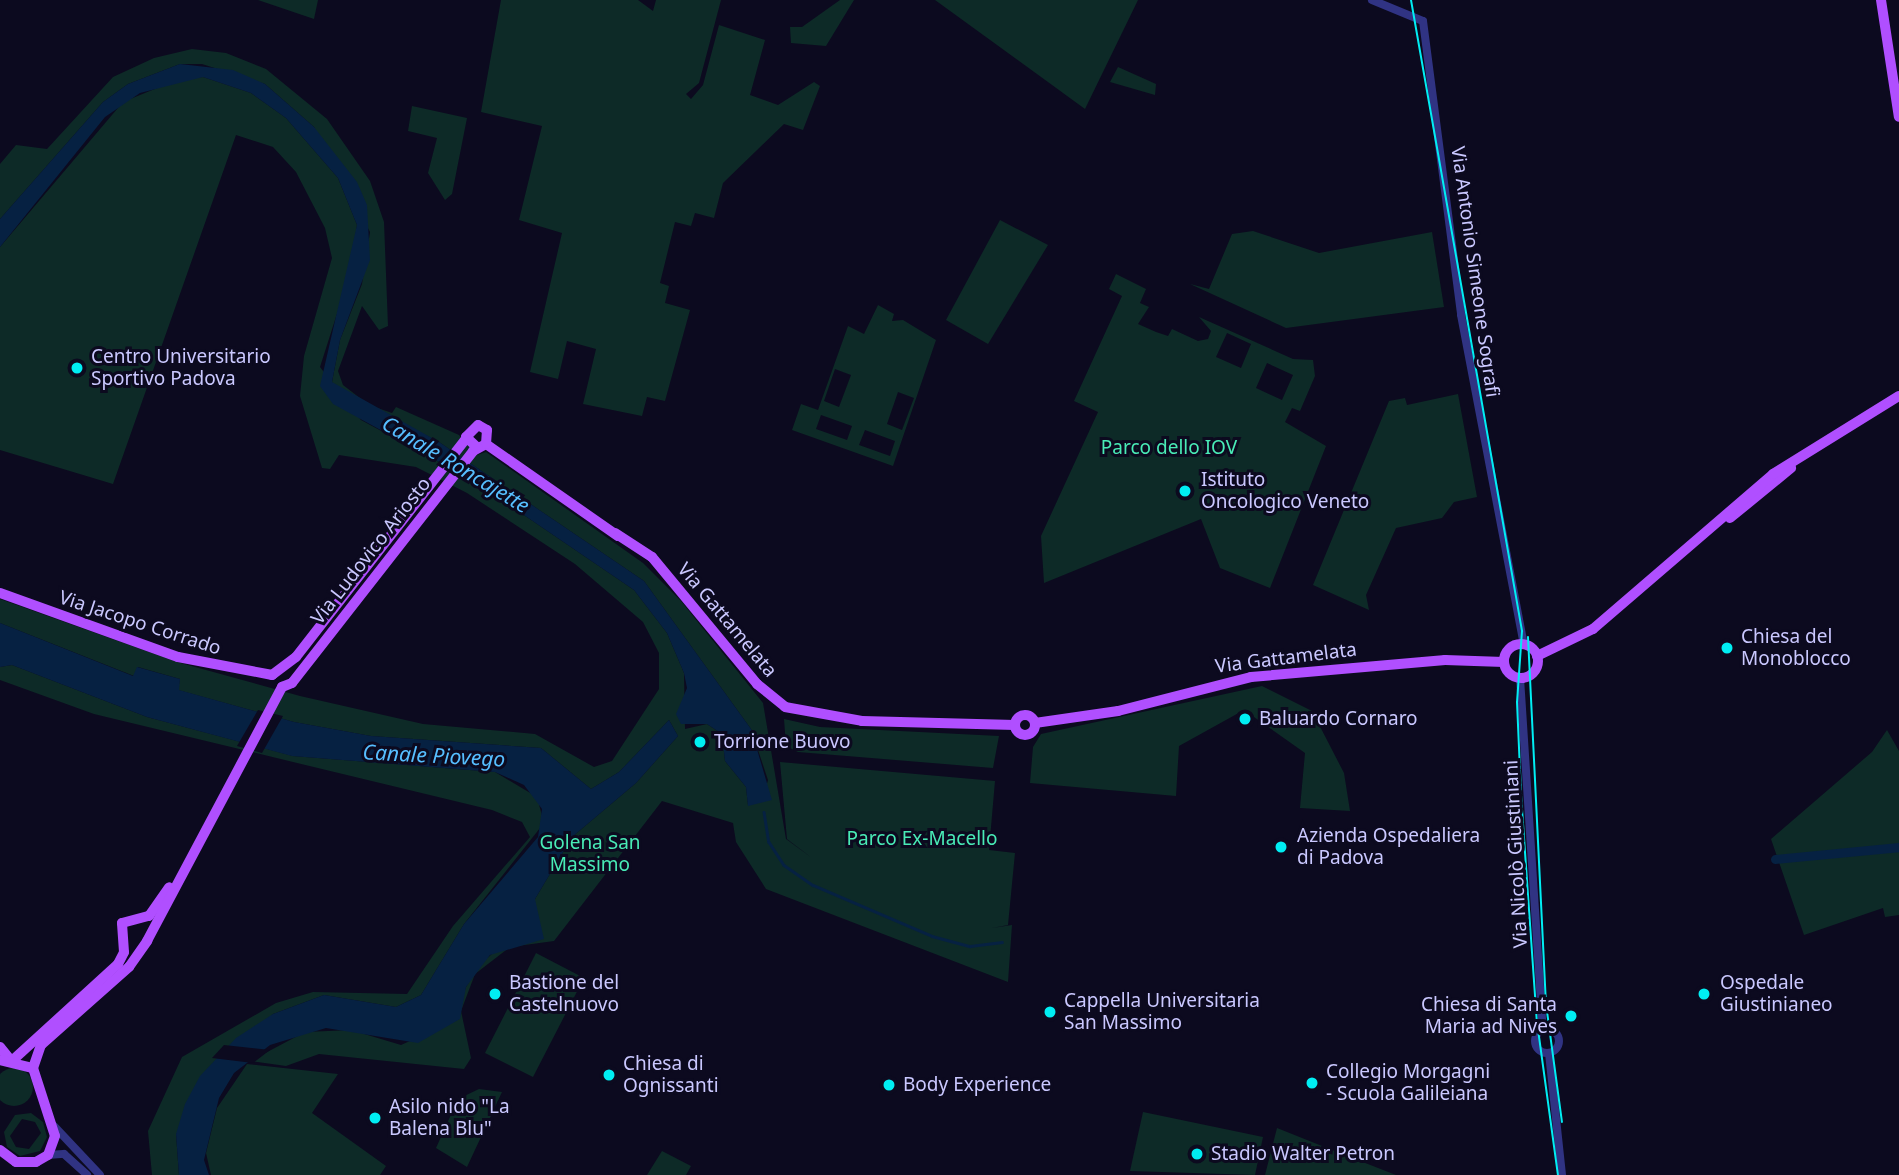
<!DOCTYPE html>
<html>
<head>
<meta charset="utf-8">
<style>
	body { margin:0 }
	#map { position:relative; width:1899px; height:1175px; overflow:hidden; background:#0c0a1f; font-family:"Noto Sans",sans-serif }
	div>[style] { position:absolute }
	.green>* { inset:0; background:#0d2a27 }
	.round { border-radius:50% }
	.water>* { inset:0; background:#062142 }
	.pier>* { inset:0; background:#0c0a1f }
	.stream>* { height:2.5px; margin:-1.25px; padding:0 1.25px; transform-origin:1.25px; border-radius:1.25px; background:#062142 }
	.canal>* { height:9px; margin:-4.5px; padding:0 4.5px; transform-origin:4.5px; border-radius:4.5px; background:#062142 }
	.minor>* { height:8px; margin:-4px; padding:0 4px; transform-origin:4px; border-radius:4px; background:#303383 }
	.minor>.ring { margin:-4px; padding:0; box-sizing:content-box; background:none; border:8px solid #303383; border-radius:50% }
	.major>* { height:10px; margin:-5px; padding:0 5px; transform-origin:5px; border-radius:5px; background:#b04fff }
	.major>.ring { margin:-5px; padding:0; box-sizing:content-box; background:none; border:10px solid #b04fff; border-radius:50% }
	.tram>* { height:2px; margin:-1px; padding:0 1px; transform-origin:1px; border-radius:1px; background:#00eef3 }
	.dots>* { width:19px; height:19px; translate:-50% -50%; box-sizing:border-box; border:4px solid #0c0a1f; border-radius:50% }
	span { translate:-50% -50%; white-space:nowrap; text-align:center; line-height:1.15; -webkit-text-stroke:6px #0c0a1f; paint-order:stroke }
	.street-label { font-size:19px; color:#cac8ff }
	.poi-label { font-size:19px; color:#cac8ff }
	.left { translate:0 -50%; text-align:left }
	.right { translate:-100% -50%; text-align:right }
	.park-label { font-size:19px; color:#49ebb6 }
	.water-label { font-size:21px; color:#56beff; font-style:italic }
</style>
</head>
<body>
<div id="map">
	<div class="green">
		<i style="clip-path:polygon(258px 0,318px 0,314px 19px)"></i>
		<i style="clip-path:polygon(501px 0,638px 0,653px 11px,656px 0,721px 0,699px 83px,686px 94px,691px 99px,703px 85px,719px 25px,765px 40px,750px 95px,778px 105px,814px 82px,820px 86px,803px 130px,784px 124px,723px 183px,714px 218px,695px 213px,691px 226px,675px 222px,660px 283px,669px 286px,665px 303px,690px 310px,665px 401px,647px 397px,642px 416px,583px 404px,596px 349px,567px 341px,558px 379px,530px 372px,562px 233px,519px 220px,542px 126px,481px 112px)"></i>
		<i style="clip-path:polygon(840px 0,854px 0,826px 46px,791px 43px,790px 27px,802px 27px)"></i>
		<i style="clip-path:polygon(935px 0,1138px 0,1085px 109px)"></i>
		<i style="clip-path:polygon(192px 49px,226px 53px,266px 69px,327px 119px,370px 181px,384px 222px,388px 326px,379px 330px,362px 306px,338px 371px,343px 385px,369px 405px,392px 413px,396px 407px,459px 435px,477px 455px,486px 452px,643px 563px,681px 601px,763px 703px,786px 839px,812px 858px,787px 839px,780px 762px,995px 781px,989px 850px,1015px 853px,1008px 925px,992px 928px,1012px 925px,1008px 982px,766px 889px,736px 842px,733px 823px,662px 801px,554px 941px,510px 947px,475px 974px,461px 1011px,471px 1058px,464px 1069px,319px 1054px,286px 1066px,250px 1061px,305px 1032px,351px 1030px,401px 1045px,459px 1019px,461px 1002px,466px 987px,474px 974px,486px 959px,498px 949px,534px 939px,535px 899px,572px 837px,636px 783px,678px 736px,669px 720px,619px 772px,591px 789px,541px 748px,371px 736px,294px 722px,178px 690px,180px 679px,138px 667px,134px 676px,0 623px,0 599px,177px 662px,300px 696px,423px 724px,535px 734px,594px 767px,612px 761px,659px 689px,659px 653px,643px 622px,575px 564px,467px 493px,416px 467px,339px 455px,330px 469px,322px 468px,300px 396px,304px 356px,332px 258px,325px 228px,296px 172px,273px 147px,236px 135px,113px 484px,0 450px,0 247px,123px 102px,179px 79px,203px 77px,251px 93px,286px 118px,338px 178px,357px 225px,350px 273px,320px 367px,361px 420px,474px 481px,634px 590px,667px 633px,684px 673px,685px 729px,707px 724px,722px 734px,725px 761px,746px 787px,748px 805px,762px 801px,768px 780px,751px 729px,644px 581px,439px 442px,340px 391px,332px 382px,340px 340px,362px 284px,370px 232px,314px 127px,265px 84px,202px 64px,180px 64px,128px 84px,103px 102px,0 219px,0 164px,16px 145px,47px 149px,113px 77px,154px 58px)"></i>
		<i style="clip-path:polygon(1118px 67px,1156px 84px,1155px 95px,1110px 82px)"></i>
		<i style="clip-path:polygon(412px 106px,467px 118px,452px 194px,445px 200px,428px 173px,437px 138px,408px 131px)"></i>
		<i style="clip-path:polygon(1000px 220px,1048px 245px,988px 344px,946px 320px)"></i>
		<i style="clip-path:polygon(1253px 231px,1319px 253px,1432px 232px,1444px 307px,1286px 328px,1190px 284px,1209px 289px,1232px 234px)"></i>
		<i style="clip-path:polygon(evenodd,1116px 274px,1146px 289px,1140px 303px,1149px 307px,1138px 324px,1156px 332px,1168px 336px,1172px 329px,1198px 341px,1208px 339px,1211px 331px,1199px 317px,1293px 359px,1313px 360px,1315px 376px,1300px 411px,1292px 408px,1285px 422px,1326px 446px,1270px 588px,1220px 568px,1201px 519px,1044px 583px,1041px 536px,1098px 412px,1074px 401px,1122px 296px,1109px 289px,1116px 274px,1227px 333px,1251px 344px,1241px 368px,1216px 357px,1227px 333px,1116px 274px,1267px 363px,1293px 375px,1282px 400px,1256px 388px,1267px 363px)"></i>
		<i style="clip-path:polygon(evenodd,878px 305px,894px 314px,892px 321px,903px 320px,936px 340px,893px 466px,792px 430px,801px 404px,818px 410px,848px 326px,864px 334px,878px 305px,835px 369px,851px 375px,839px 407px,824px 401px,835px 369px,878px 305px,898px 392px,914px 398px,902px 430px,887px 424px,898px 392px,878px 305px,821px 415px,852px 426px,847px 440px,816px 429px,821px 415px,878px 305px,865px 430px,895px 441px,890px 456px,859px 445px,865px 430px)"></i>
		<i style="clip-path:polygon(1458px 394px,1477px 497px,1454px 502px,1442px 518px,1396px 528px,1366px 595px,1369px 610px,1313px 585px,1389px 401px,1405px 398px,1407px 405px)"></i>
		<i style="clip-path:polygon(12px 665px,147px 717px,293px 756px,495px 772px,537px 797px,544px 823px,464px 924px,421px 995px,396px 1007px,324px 995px,273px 1014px,176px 1134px,179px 1175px,152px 1175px,148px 1131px,182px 1057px,276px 1003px,313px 992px,407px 994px,453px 926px,530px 837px,522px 822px,492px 810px,94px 714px,0 680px,0 667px)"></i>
		<i style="clip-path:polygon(1262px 686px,1312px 711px,1344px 773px,1350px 811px,1300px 808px,1305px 753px,1244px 710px,1179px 746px,1176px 796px,1030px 783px,1033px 747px,1041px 734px)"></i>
		<i style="clip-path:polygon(784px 719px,820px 727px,999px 736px,993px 768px,798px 752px,786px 746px)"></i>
		<i style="clip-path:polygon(1887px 730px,1899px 751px,1899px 915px,1885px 917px,1883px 908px,1804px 935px,1771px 839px,1872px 752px)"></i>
		<i style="clip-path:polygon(536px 953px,584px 978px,533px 1077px,485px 1053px)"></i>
		<i style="clip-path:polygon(247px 1064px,338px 1074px,312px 1113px,386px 1166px,380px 1175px,211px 1175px,206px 1153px,217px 1108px)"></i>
		<i class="round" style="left:-5px;top:1068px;width:38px;height:38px"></i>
		<i style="clip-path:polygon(479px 1089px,502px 1092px,467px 1167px,436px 1148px,458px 1099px)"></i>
		<i style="clip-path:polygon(1143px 1112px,1263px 1137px,1255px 1175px,1130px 1171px)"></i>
		<i style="clip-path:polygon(evenodd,31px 1113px,43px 1122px,47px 1137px,40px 1151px,20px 1156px,7px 1147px,4px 1132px,15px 1115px,31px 1113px,22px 1119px,35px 1122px,41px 1133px,29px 1149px,16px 1147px,10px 1136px,22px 1119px)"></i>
		<i style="clip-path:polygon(1277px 1128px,1332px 1150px,1396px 1175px,1265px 1175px)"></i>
		<i style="clip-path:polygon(662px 1151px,691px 1166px,686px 1175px,647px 1175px)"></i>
	</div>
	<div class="water">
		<i style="clip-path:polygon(180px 64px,233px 70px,265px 84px,314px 127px,357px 182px,367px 205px,370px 260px,340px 340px,332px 382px,439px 442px,644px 581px,751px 729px,772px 800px,748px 806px,746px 787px,725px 761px,722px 734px,707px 724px,681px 724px,676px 714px,687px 688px,684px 673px,667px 633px,634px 590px,474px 481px,333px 404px,320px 386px,357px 225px,338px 178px,286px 118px,251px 93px,203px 77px,140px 93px,105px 117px,0 247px,0 219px,103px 102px,128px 84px)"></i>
		<i style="clip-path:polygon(0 623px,133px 676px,137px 667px,180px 679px,179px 690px,294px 722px,371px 736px,541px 748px,591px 789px,619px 772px,669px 720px,678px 736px,636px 783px,572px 837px,535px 899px,544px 939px,490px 955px,466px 987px,460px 1019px,418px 1043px,326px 1028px,270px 1045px,234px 1073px,219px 1098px,204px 1160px,209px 1175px,179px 1175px,176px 1134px,185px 1104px,200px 1076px,236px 1038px,273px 1014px,324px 995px,396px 1007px,421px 995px,464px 924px,538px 837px,542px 809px,524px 785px,495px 772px,292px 756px,147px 717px,12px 665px,0 667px)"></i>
	</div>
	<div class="pier">
		<i style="clip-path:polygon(258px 710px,283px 716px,262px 753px,237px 746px)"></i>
		<i style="clip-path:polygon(224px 1045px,270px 1050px,253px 1063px,212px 1058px)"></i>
	</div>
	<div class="stream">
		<i style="left:764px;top:812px;width:30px;rotate:81deg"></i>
		<i style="left:769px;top:842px;width:27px;rotate:57deg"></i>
		<i style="left:784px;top:865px;width:35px;rotate:35deg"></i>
		<i style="left:813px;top:885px;width:129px;rotate:23.2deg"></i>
		<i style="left:932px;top:936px;width:39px;rotate:15deg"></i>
		<i style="left:970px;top:946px;width:32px;rotate:-7deg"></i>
	</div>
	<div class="canal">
		<i style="left:1775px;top:859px;width:125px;rotate:-5.5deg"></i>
	</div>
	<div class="minor">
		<i style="left:1372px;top:0;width:55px;rotate:22.4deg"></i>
		<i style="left:1423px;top:21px;width:296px;rotate:82.6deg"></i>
		<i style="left:1461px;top:315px;width:336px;rotate:79.2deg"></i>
		<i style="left:1520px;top:678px;width:352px;rotate:86.3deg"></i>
		<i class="ring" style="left:1535px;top:1029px;width:16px;height:16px"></i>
		<i style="left:1549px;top:1053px;width:123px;rotate:83.9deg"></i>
		<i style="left:54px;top:1126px;width:67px;rotate:46.8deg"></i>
		<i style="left:48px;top:1155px;width:16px;rotate:-4deg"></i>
		<i style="left:64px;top:1154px;width:31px;rotate:42deg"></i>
	</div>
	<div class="major">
		<i style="left:1881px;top:0;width:118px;rotate:81.3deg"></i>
		<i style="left:486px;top:444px;width:161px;rotate:34.9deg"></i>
		<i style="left:1730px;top:518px;width:79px;rotate:-39.3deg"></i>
		<i style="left:615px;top:533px;width:44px;rotate:33deg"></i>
		<i style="left:652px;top:557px;width:165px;rotate:50.4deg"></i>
		<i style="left:757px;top:684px;width:36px;rotate:39deg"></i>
		<i style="left:785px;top:707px;width:78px;rotate:10.3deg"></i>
		<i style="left:862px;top:721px;width:153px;rotate:1.5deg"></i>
		<i style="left:0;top:593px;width:189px;rotate:19.8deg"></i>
		<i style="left:178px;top:657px;width:96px;rotate:10.8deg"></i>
		<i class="ring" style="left:1504px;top:644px;width:24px;height:24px"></i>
		<i style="left:1537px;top:656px;width:62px;rotate:-25.7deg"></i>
		<i style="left:1593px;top:629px;width:238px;rotate:-40.7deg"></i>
		<i style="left:1773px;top:474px;width:148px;rotate:-31.8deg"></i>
		<i style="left:272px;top:675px;width:30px;rotate:-37deg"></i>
		<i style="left:296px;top:657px;width:276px;rotate:-52.1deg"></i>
		<i style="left:282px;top:687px;width:11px;rotate:-22deg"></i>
		<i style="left:292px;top:683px;width:294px;rotate:-52deg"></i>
		<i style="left:473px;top:451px;width:15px;rotate:-28deg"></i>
		<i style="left:486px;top:444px;width:14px;rotate:-86deg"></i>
		<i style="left:487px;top:430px;width:10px;rotate:-151deg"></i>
		<i style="left:478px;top:425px;width:17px;rotate:135deg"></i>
		<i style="left:466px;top:437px;width:16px;rotate:43deg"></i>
		<i class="ring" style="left:1015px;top:715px;width:10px;height:10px"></i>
		<i style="left:1035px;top:723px;width:84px;rotate:-8.2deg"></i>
		<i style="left:1118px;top:711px;width:137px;rotate:-14.3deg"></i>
		<i style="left:1251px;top:677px;width:195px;rotate:-5deg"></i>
		<i style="left:1445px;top:660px;width:59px;rotate:1.9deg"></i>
		<i style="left:0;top:1047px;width:14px;rotate:51deg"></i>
		<i style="left:14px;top:1059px;width:141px;rotate:-42.4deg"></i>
		<i style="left:118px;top:964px;width:13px;rotate:-63deg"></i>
		<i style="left:124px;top:952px;width:29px;rotate:-94deg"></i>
		<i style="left:122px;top:923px;width:28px;rotate:-15deg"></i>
		<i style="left:149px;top:916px;width:35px;rotate:-55deg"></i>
		<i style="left:0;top:1060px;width:34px;rotate:14deg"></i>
		<i style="left:33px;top:1068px;width:71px;rotate:72.1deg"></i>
		<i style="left:55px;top:1136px;width:20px;rotate:110deg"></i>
		<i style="left:48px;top:1155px;width:14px;rotate:150deg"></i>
		<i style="left:36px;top:1162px;width:20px;rotate:180deg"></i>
		<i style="left:16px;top:1162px;width:20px;rotate:-143deg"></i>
		<i style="left:33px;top:1068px;width:24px;rotate:-71deg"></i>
		<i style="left:41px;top:1045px;width:118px;rotate:-41.6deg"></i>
		<i style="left:129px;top:967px;width:32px;rotate:-55deg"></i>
		<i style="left:147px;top:941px;width:288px;rotate:-62deg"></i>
	</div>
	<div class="tram">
		<i style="left:1411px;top:0;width:641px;rotate:80.02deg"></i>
		<i style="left:1522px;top:631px;width:71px;rotate:94deg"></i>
		<i style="left:1517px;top:702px;width:93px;rotate:87.5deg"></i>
		<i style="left:1521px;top:795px;width:228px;rotate:86deg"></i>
		<i style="left:1537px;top:1022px;width:154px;rotate:82.2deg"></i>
		<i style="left:1528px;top:637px;width:367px;rotate:87.2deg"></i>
		<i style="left:1546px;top:1004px;width:119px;rotate:82.3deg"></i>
	</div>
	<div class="dots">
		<i style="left:77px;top:368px;background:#00eef3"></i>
		<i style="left:1185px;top:491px;background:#00eef3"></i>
		<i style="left:1727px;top:648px;background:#00eef3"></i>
		<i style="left:1245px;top:719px;background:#00eef3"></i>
		<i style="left:700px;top:742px;background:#00eef3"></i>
		<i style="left:1281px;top:847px;background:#00eef3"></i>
		<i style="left:495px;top:994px;background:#00eef3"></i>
		<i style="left:1704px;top:994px;background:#00eef3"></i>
		<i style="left:1050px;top:1012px;background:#00eef3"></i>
		<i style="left:1571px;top:1016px;background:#00eef3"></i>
		<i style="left:609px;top:1075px;background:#00eef3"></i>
		<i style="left:1312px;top:1083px;background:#00eef3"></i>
		<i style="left:889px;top:1085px;background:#00eef3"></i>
		<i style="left:375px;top:1118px;background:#00eef3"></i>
		<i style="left:1197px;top:1154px;background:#00eef3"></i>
	</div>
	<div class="street-label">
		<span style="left:1475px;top:272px;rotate:82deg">Via Antonio Simeone Sografi</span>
		<span style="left:371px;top:551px;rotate:-52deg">Via Ludovico Ariosto</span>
		<span style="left:727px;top:620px;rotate:50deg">Via Gattamelata</span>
		<span style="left:140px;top:623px;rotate:18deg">Via Jacopo Corrado</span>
		<span style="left:1286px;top:658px;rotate:-7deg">Via Gattamelata</span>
		<span style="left:1516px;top:854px;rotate:-93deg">Via Nicolò Giustiniani</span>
	</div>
	<div class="poi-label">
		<span class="left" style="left:91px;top:368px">Centro Universitario<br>Sportivo Padova</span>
		<span class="left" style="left:1201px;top:491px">Istituto<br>Oncologico Veneto</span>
		<span class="left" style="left:1741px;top:648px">Chiesa del<br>Monoblocco</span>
		<span class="left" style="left:1259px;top:719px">Baluardo Cornaro</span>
		<span class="left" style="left:714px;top:742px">Torrione Buovo</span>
		<span class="left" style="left:1297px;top:847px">Azienda Ospedaliera<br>di Padova</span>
		<span class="left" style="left:509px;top:994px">Bastione del<br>Castelnuovo</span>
		<span class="left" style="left:1720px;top:994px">Ospedale<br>Giustinianeo</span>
		<span class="left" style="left:1064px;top:1012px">Cappella Universitaria<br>San Massimo</span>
		<span class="right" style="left:1557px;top:1016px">Chiesa di Santa<br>Maria ad Nives</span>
		<span class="left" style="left:623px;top:1075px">Chiesa di<br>Ognissanti</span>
		<span class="left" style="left:1326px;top:1083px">Collegio Morgagni<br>- Scuola Galileiana</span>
		<span class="left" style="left:903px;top:1085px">Body Experience</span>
		<span class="left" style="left:389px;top:1118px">Asilo nido "La<br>Balena Blu"</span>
		<span class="left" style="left:1211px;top:1154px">Stadio Walter Petron</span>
	</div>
	<div class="park-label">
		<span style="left:1169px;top:448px">Parco dello IOV</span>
		<span style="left:922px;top:839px">Parco Ex-Macello</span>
		<span style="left:590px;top:854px">Golena San<br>Massimo</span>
	</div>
	<div class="water-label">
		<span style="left:456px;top:464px;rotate:31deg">Canale Roncajette</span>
		<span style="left:434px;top:755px;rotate:3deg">Canale Piovego</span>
	</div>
</div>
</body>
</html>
